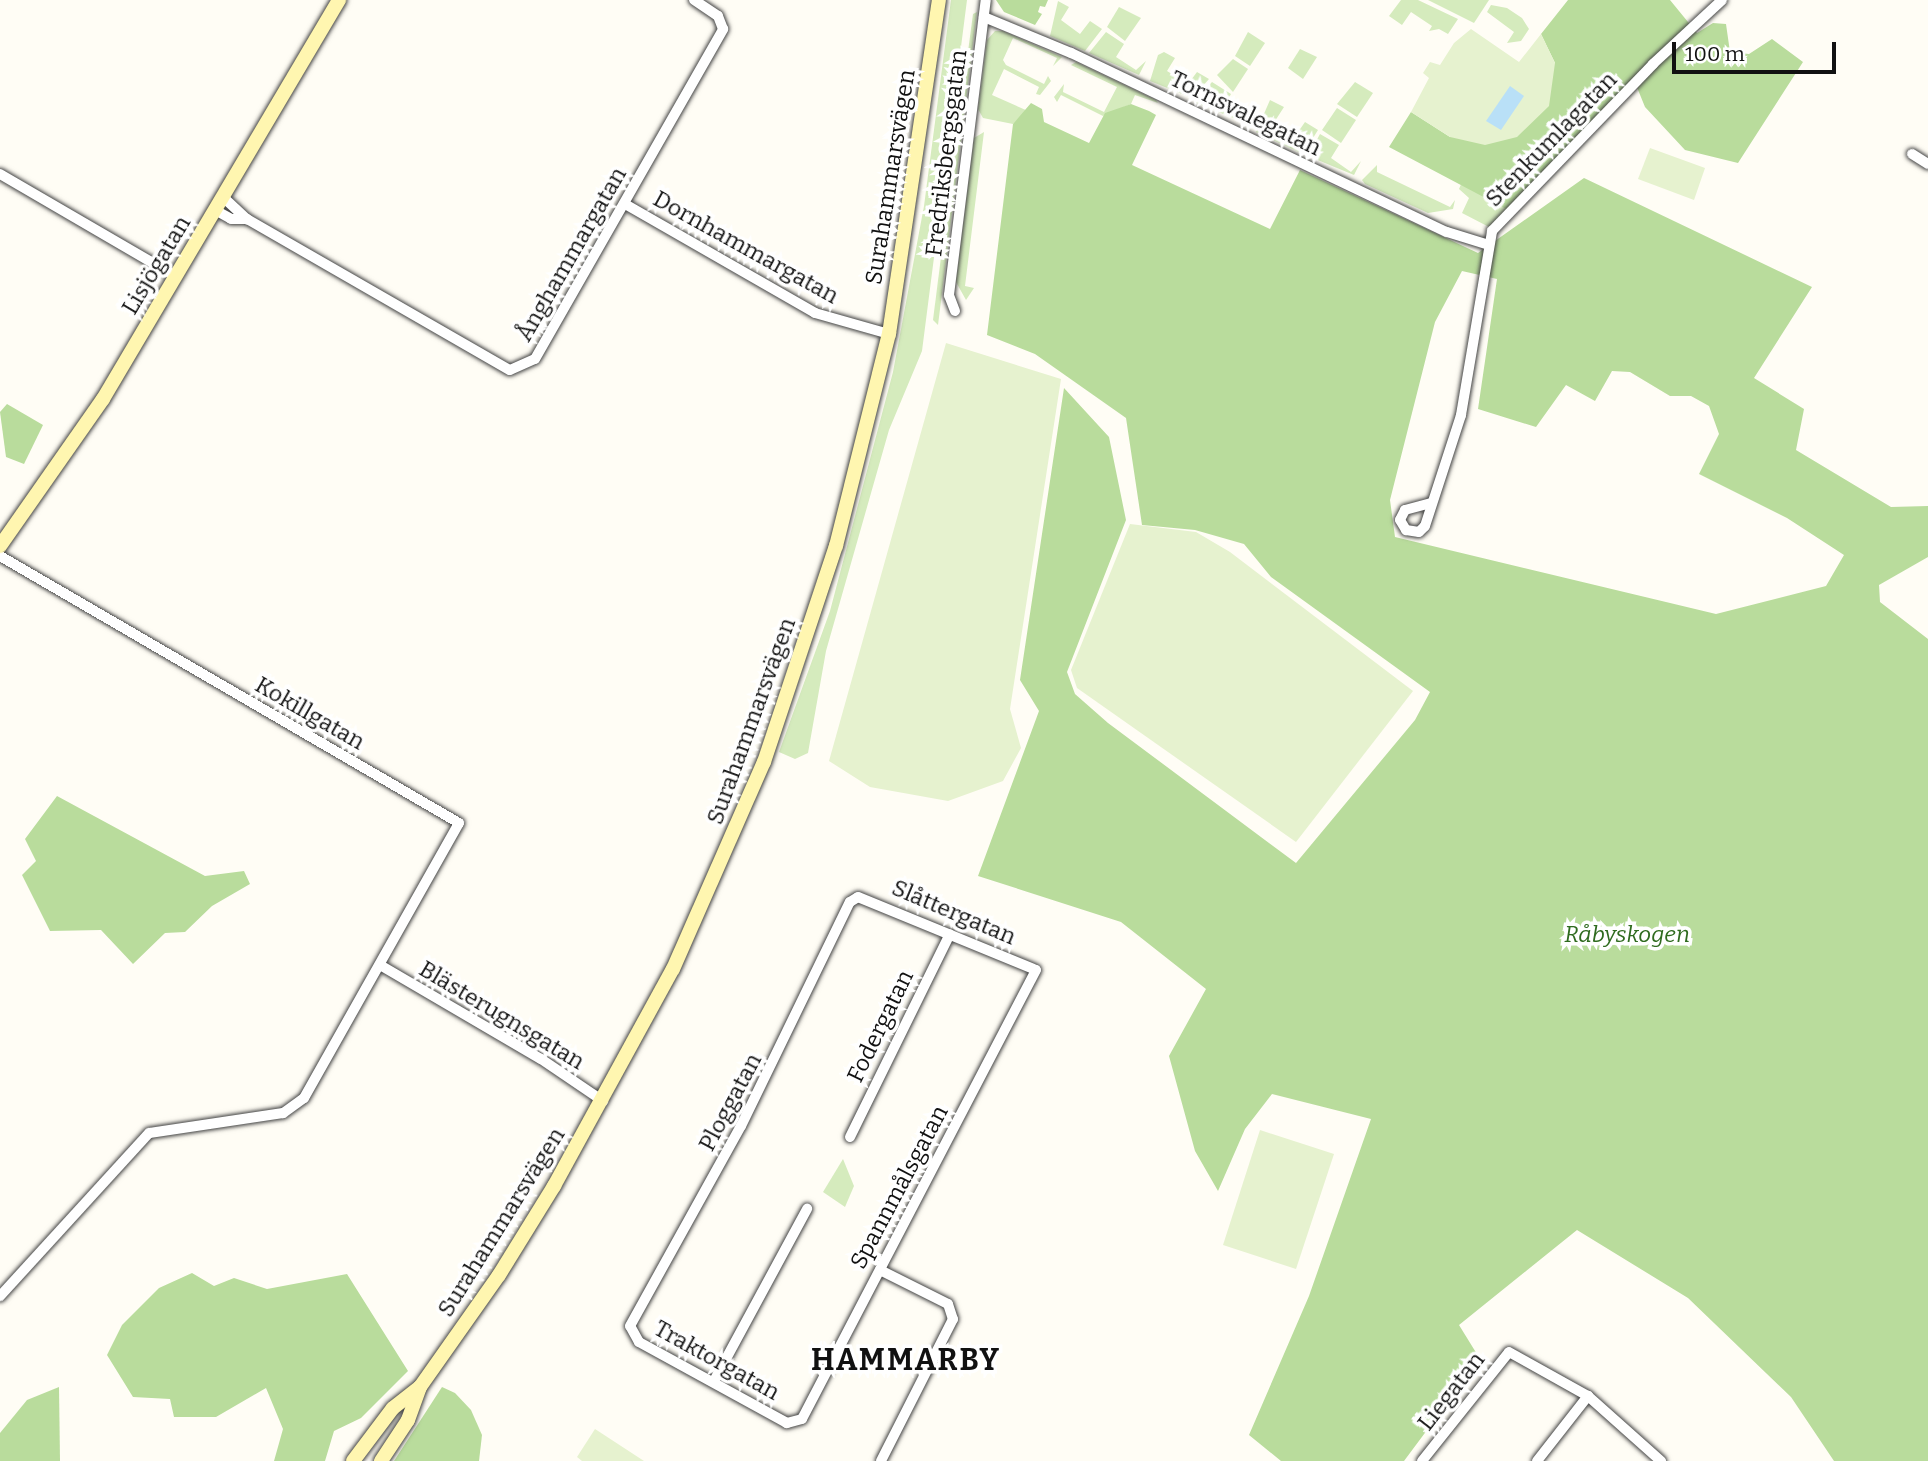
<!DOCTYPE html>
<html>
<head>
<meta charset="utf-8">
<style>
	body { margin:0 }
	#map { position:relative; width:1928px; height:1461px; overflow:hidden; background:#fffdf5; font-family:Bitter,serif }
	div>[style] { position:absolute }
	.green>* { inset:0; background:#d5ebbd }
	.forest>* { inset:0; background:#b9dc9c }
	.pitch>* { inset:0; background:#e6f2cf }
	.water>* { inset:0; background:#b9e0f7 }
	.roads { filter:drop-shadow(0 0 2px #444) drop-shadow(0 0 2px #444) }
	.street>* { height:10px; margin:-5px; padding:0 5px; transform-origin:5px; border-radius:5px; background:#fff }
	.secondary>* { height:14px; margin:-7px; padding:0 7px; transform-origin:7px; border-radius:7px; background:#fff6b0 }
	span { translate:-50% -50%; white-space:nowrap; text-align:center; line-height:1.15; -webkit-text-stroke:7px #fff; paint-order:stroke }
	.street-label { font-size:23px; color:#111 }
	.park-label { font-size:23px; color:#2f6b1f; font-style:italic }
	.district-label { font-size:30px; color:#111; font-weight:700; letter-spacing:2px }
	.scale { position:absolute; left:1672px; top:42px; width:164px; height:32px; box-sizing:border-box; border:4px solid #111; border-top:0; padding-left:9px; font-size:21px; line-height:24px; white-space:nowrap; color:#111; -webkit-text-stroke:5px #fff; paint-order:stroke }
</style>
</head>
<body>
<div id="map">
	<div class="green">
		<i style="clip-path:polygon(951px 0,967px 0,922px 351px,889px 430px,826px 651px,808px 753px,795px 759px,779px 752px,830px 611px,893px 372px,924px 206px)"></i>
		<i style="clip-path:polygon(1401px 0,1418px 0,1458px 19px,1448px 34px,1439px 29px,1429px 31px,1432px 26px,1411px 12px,1402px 25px,1389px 16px)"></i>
		<i style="clip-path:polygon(1428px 0,1489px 0,1474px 23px)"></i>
		<i style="clip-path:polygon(1058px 1px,1069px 7px,1061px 20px,1080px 34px,1090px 21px,1102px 29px,1085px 51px,1050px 36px)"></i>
		<i style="clip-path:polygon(1491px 5px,1507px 8px,1522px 18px,1529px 29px,1521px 41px,1507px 43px,1514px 32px,1487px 12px)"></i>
		<i style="clip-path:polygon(1119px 7px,1141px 18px,1125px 41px,1107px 27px)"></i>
		<i style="clip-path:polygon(977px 12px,956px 181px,938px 325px,933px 320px,947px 210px,973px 14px)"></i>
		<i style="clip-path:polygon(1003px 31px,1062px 57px,1053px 66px,1057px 58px,1013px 38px,1003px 60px,1006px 65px,1044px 84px,1048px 76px,1051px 81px,1040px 95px,1036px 94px,1039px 87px,1004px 69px,992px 95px,1028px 111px,1013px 124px,983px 118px,978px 109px,987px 40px,995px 31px)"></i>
		<i style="clip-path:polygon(1106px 32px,1124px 44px,1116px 57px,1136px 70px,1146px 61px,1139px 75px,1089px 53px)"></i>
		<i style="clip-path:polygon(1248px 32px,1265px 43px,1250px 66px,1235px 56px)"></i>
		<i style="clip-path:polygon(1300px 49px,1317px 57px,1303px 79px,1288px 68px)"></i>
		<i style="clip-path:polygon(1164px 52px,1175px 58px,1167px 71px,1188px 84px,1197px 72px,1209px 79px,1192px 98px,1150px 81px,1158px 55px)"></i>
		<i style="clip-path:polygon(1233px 59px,1248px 69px,1233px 92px,1217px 75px)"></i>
		<i style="clip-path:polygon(1076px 62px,1156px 100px,1158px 103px,1135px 95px,1131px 104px,1103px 116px,1061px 95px,1057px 102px,1054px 97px,1064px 84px,1063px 92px,1104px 112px,1117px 87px,1071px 65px)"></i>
		<i style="clip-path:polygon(1212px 82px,1231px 94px,1223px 108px,1244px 121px,1252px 109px,1248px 124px,1194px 102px)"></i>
		<i style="clip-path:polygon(1355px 82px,1373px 93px,1357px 117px,1337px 104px)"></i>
		<i style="clip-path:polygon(1270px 100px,1284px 107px,1275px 121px,1296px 135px,1305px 122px,1318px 130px,1303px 154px,1256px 132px)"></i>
		<i style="clip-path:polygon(1337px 108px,1356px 120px,1341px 143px,1322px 130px)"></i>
		<i style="clip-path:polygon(984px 132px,965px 286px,974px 288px,966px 300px,956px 282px,974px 138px)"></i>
		<i style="clip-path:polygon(1320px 134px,1339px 145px,1331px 158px,1351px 172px,1361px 161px,1354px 175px,1308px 156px)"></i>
		<i style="clip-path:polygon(1377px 165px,1377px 172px,1450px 207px,1455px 200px,1453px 209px,1428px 213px,1365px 184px,1362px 180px)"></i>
		<i style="clip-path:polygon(1462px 182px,1477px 190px,1510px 211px,1489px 227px,1462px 213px,1469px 198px,1459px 189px)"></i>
		<i style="clip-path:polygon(843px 1159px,854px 1186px,845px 1207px,823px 1192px)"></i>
	</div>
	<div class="forest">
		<i style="clip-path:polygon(996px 0,1048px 0,1045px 7px,1040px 6px,1038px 12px,1042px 14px,1035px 25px,1004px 12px)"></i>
		<i style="clip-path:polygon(1568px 0,1670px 0,1697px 33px,1713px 23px,1726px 24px,1730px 52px,1749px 54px,1772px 39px,1803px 62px,1738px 163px,1685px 150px,1645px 107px,1634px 80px,1510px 211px,1389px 147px,1411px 112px,1450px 137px,1555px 63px,1541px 34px)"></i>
		<i style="clip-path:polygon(evenodd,1031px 103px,1042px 109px,1044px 122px,1089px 143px,1105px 113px,1131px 104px,1149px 111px,1156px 115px,1132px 165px,1270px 229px,1300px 170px,1478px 253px,1584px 178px,1812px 287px,1754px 378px,1804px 409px,1796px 450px,1891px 507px,1928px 506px,1928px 557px,1879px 585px,1880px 602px,1928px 639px,1928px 1461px,1834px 1461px,1791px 1397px,1688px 1298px,1577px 1230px,1459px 1325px,1480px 1359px,1404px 1461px,1281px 1461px,1249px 1435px,1309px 1296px,1371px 1119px,1272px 1094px,1245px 1129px,1218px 1191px,1195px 1151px,1169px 1056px,1206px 989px,1121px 922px,978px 876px,1039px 711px,1020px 680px,1064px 388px,1109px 437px,1126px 520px,1067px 672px,1075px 694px,1108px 723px,1296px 863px,1415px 720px,1430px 692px,1271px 577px,1244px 544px,1195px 530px,1142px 525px,1126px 418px,1035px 354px,987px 335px,1013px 124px,1031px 103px,1462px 271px,1497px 279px,1478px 409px,1536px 427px,1566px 385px,1595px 401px,1612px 371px,1630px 372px,1670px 396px,1691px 396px,1709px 406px,1719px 434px,1699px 474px,1787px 518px,1844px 555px,1826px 586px,1716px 614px,1395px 537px,1390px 500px,1435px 322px,1462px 271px)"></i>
		<i style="clip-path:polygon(7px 404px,43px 425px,24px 464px,6px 457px,0 412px)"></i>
		<i style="clip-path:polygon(57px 796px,205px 876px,244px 871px,250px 884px,212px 906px,185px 932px,165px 933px,133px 964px,101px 930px,50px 931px,22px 875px,36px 861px,25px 839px)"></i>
		<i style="clip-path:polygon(192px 1273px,214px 1286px,234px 1278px,267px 1289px,347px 1274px,408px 1371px,361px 1418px,334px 1431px,325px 1461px,274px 1461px,283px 1429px,266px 1388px,216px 1417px,174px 1417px,170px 1399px,133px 1397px,107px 1355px,122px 1325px,159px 1288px)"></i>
		<i style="clip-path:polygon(59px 1387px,60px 1461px,0 1461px,0 1433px,27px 1400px)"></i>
		<i style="clip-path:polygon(442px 1387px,455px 1393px,471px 1410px,482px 1435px,479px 1461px,394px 1461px)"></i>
	</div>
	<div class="pitch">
		<i style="clip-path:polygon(1471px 29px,1519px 62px,1541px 34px,1555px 63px,1549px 106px,1517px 137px,1485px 145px,1450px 137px,1411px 112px,1429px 78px,1423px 73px,1430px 62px,1440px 65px,1454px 43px)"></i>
		<i style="clip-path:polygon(1650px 148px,1705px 168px,1694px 200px,1638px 179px)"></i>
		<i style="clip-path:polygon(946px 343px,1061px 379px,1010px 709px,1021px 748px,1003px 781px,948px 801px,870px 787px,829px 761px)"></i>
		<i style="clip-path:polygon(1130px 524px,1196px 532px,1230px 552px,1413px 691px,1296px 842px,1077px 688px,1071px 670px)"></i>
		<i style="clip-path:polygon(1260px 1130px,1334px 1154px,1296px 1269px,1223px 1245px)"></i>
		<i style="clip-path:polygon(595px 1429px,644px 1461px,582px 1461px,577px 1457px)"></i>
	</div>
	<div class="water">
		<i style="clip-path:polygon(1510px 86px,1524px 96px,1501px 130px,1486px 121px)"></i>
	</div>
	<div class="roads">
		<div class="street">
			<i style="left:984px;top:17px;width:94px;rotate:22.5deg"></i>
			<i style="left:1071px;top:53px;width:416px;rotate:25.5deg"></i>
			<i style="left:1447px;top:232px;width:44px;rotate:17.2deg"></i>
			<i style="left:1912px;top:154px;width:19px;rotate:32deg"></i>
			<i style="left:0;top:174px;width:203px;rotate:30.2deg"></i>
			<i style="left:223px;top:197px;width:33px;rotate:43deg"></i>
			<i style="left:247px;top:219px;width:303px;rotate:29.9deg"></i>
			<i style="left:510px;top:370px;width:27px;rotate:-24deg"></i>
			<i style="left:535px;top:359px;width:380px;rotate:-60.3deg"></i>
			<i style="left:723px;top:29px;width:14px;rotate:-111deg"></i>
			<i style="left:718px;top:16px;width:29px;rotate:-146deg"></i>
			<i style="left:625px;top:204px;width:219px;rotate:29.8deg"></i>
			<i style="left:815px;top:313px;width:77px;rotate:15.8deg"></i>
			<i style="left:215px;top:210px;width:18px;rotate:29deg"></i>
			<i style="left:231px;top:219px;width:16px"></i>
			<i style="left:955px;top:311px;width:17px;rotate:-111deg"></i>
			<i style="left:949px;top:295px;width:297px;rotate:-82.9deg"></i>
			<i style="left:1431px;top:503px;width:27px;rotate:165deg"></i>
			<i style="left:1405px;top:510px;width:11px;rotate:117deg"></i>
			<i style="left:1400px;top:520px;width:12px;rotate:59deg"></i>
			<i style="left:1406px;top:530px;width:13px;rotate:9deg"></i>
			<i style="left:1419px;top:532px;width:8px;rotate:-45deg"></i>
			<i style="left:1425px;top:526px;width:117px;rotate:-72deg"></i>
			<i style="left:1461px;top:415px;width:187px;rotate:-80.4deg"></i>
			<i style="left:1492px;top:231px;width:232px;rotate:-46deg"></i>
			<i style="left:1653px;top:64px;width:94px;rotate:-42.8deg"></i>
			<i style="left:0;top:556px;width:531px;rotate:30.19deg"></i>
			<i style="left:459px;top:823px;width:316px;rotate:119.4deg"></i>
			<i style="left:304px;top:1098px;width:26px;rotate:144deg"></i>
			<i style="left:283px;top:1113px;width:135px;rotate:171.5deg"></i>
			<i style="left:149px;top:1133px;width:221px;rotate:132.4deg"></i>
			<i style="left:858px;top:897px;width:192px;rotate:22.3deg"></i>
			<i style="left:1036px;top:970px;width:506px;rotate:117.53deg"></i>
			<i style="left:802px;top:1419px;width:16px;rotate:165deg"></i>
			<i style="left:787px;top:1423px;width:169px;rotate:-151.3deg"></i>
			<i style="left:639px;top:1342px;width:18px;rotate:-119deg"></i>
			<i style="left:630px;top:1326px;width:229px;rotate:-61deg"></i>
			<i style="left:741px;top:1126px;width:249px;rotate:-64.1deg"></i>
			<i style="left:850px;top:902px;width:9px;rotate:-32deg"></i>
			<i style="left:380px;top:965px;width:186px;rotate:30.3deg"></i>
			<i style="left:541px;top:1059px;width:75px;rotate:34.1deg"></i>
			<i style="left:850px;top:1137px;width:226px;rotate:-63.8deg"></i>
			<i style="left:880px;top:1270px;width:76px;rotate:26.6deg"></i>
			<i style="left:948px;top:1304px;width:16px;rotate:72deg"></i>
			<i style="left:953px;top:1319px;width:159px;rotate:116.9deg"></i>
			<i style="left:714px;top:1381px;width:196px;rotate:-61.6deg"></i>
			<i style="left:1422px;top:1461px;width:139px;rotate:-51.4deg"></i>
			<i style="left:1509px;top:1352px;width:90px;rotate:29.1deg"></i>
			<i style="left:1588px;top:1396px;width:98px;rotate:41.7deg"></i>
			<i style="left:1537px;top:1461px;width:83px;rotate:-51.9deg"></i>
		</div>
		<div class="secondary">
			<i style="left:0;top:546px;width:179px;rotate:-55deg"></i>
			<i style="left:103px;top:399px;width:464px;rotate:-59.4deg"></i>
			<i style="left:353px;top:1461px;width:66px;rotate:-53deg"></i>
			<i style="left:393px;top:1408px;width:34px;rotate:-38deg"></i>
			<i style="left:420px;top:1387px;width:137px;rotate:-54.8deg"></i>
			<i style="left:499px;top:1275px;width:105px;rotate:-58.3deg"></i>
			<i style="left:554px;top:1186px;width:247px;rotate:-61.3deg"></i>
			<i style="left:673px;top:969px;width:226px;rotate:-66.3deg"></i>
			<i style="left:764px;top:762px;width:228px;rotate:-71.6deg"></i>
			<i style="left:836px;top:546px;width:219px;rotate:-76deg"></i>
			<i style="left:889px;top:334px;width:338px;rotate:-81.5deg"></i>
			<i style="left:381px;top:1461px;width:49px;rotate:-56.6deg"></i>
			<i style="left:408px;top:1420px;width:35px;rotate:-70deg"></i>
		</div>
	</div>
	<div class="street-label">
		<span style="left:1246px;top:113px;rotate:26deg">Tornsvalegatan</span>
		<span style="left:1551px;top:139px;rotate:-46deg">Stenkumlagatan</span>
		<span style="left:946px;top:153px;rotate:-83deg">Fredriksbergsgatan</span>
		<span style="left:890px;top:177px;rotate:-81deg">Surahammarsvägen</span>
		<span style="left:746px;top:247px;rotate:29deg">Dornhammargatan</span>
		<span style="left:571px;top:254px;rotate:-60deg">Ånghammargatan</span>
		<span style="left:156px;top:265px;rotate:-59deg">Lisjögatan</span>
		<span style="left:310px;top:713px;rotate:30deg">Kokillgatan</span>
		<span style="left:751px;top:721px;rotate:-70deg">Surahammarsvägen</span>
		<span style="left:954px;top:912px;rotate:23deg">Slåttergatan</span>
		<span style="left:502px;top:1015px;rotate:31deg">Blästerugnsgatan</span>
		<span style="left:880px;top:1026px;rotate:-64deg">Fodergatan</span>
		<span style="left:730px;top:1102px;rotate:-62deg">Ploggatan</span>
		<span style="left:899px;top:1187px;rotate:-62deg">Spannmålsgatan</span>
		<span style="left:501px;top:1222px;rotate:-58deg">Surahammarsvägen</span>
		<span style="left:717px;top:1360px;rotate:29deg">Traktorgatan</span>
		<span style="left:1451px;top:1391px;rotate:-52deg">Liegatan</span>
	</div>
	<div class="park-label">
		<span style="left:1627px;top:934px">Råbyskogen</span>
	</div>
	<div class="district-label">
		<span style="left:906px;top:1360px">HAMMARBY</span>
	</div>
	<div class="scale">100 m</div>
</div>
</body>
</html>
